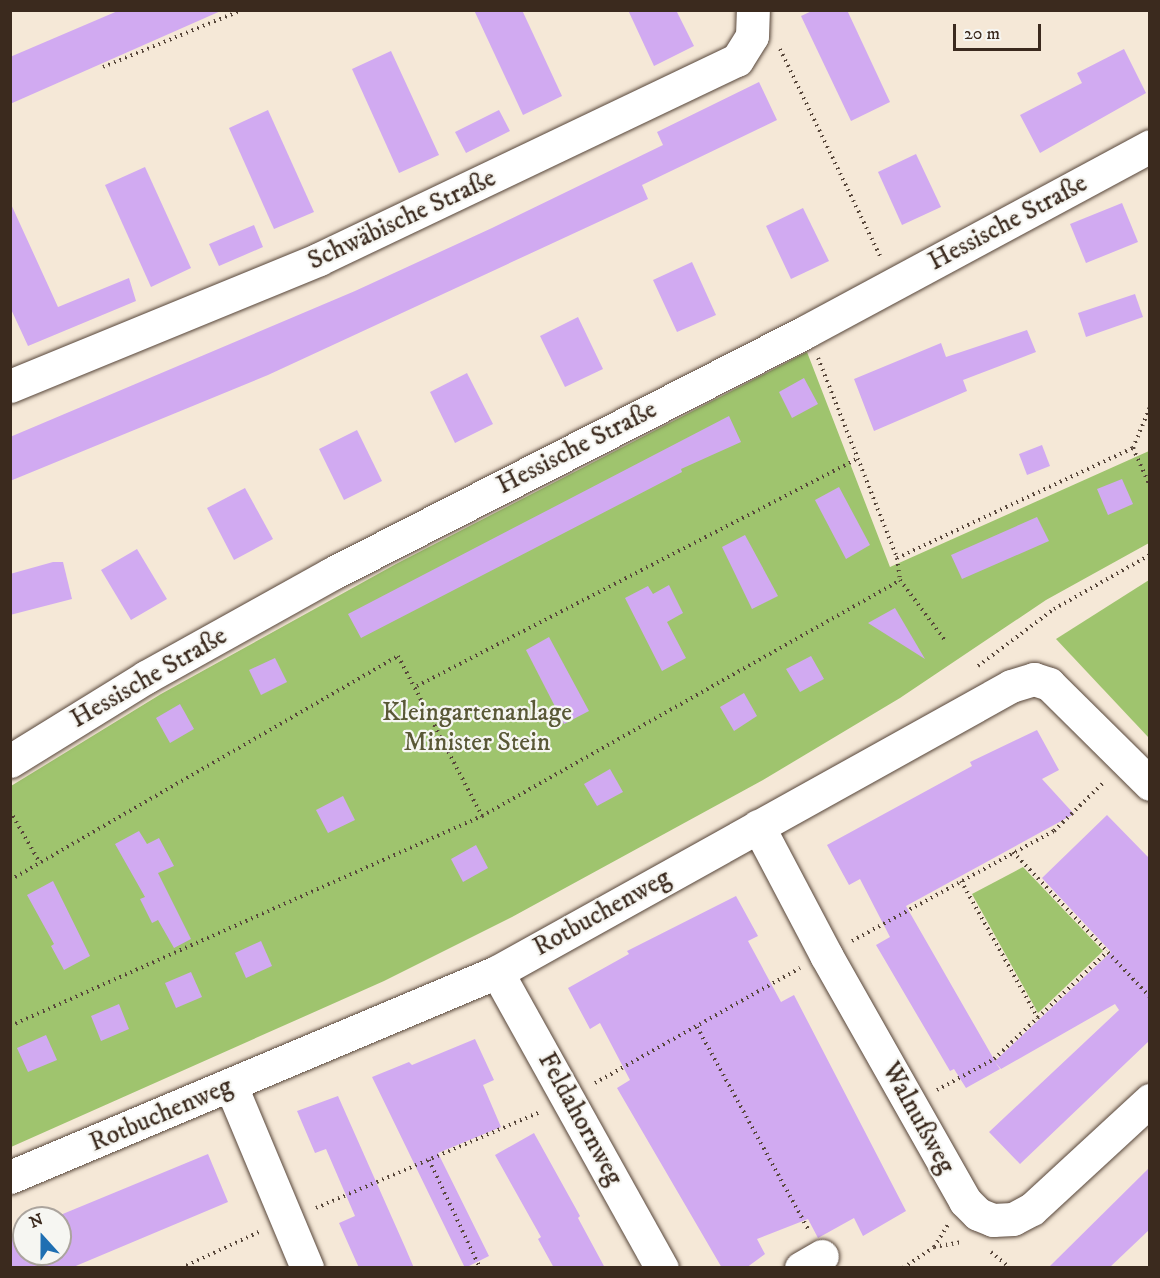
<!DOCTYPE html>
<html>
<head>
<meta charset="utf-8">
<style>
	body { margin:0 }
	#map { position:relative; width:1160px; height:1278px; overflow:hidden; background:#f5e8d7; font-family:"IM FELL DW Pica",serif }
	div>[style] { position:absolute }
	.green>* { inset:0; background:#9fc46e }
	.building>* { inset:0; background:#d1aaf1 }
	.path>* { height:4px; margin-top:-2px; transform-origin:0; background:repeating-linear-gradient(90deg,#57463a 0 1.5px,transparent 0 6px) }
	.roads { filter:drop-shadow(0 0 2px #57463a) drop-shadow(0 0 2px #57463a) }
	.minor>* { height:33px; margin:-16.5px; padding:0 16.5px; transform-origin:16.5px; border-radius:16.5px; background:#fff }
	span { translate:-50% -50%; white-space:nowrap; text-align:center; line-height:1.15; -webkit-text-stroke:4.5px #f6f6f2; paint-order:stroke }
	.street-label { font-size:26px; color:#3b2a1e }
	.park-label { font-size:26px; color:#595836 }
	.frame { position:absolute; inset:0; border:12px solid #3b2a1e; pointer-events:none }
	.north { position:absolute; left:12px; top:1206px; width:60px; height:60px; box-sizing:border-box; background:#f6f6f2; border:2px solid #aba49d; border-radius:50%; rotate:339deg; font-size:16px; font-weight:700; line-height:24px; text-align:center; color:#3b2a1e }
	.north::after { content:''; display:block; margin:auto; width:21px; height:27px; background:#1f6fb2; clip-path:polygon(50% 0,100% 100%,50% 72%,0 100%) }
	.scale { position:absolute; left:953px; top:24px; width:88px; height:27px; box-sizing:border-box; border:3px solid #3b2a1e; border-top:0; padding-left:8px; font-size:18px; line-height:21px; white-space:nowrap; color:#3b2a1e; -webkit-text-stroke:4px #f6f6f2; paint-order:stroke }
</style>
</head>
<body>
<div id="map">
	<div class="green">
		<i style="clip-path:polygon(807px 352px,890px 567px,1149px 451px,1149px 543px,1046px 600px,900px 698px,763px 780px,512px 917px,384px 981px,11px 1147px,11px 786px,161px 694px,396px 564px)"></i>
		<i style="clip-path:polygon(1149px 580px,1149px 738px,1056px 639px)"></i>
		<i style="clip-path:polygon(1023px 867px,1103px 951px,1038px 1013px,972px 894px)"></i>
	</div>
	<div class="building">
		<i style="clip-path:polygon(120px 10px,223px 10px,10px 104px,10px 57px)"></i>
		<i style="clip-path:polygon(474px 10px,522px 10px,562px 96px,523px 115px)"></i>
		<i style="clip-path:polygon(628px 10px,676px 10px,694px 46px,654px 66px)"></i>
		<i style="clip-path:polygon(814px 10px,847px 10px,890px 102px,851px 121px,801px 16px)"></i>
		<i style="clip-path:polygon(1124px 49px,1146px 93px,1040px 153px,1020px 115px,1082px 83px,1077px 73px)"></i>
		<i style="clip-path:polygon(391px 51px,439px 155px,399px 173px,352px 69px)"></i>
		<i style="clip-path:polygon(759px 82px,777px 120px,642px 185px,648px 199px,268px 375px,10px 481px,10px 437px,355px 291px,492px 228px,663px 145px,657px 132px)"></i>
		<i style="clip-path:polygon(268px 110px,314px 212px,274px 229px,229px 128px)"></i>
		<i style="clip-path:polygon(499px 110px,510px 131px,466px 153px,455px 132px)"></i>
		<i style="clip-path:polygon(916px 154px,941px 207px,902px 225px,878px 172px)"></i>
		<i style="clip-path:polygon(145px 167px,191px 268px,151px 287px,105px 185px)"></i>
		<i style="clip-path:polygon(10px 202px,58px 307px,129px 278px,136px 301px,28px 346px,10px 307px)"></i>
		<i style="clip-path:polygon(1122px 203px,1138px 242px,1086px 263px,1070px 224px)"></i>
		<i style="clip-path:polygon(803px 208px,829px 261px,791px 279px,766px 226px)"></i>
		<i style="clip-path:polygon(254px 225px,263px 247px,219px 266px,209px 244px)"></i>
		<i style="clip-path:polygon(692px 262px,716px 315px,677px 332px,653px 280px)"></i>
		<i style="clip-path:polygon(1135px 294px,1143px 317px,1086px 337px,1078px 313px)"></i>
		<i style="clip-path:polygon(578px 317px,603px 369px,565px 387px,540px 336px)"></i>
		<i style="clip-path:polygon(1027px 330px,1036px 352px,963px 380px,967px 391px,874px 431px,854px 379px,941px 343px,946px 357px)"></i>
		<i style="clip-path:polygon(467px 373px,493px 424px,455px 443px,430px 392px)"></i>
		<i style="clip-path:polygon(804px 378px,818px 404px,792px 418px,779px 392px)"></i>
		<i style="clip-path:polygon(729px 416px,741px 442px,681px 469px,682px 472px,361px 638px,348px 614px)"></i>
		<i style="clip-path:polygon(357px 430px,382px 481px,344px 500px,319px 449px)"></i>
		<i style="clip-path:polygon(1042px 445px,1050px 466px,1027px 475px,1019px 454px)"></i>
		<i style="clip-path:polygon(1122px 479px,1133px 504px,1108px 515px,1097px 489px)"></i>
		<i style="clip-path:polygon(839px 487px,870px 545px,846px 559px,815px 500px)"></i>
		<i style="clip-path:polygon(245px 488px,273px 539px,234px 560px,207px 508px)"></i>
		<i style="clip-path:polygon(1037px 517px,1049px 541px,962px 579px,951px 555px)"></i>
		<i style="clip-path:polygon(745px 535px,778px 596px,752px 609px,722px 547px)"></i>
		<i style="clip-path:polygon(137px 549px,167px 599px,131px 620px,101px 570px)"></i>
		<i style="clip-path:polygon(53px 562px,63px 562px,72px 599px,10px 615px,10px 574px)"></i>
		<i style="clip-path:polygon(669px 585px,683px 613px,667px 622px,686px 658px,662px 671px,625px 598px,648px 586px,653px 594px)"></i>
		<i style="clip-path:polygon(895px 608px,925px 659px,868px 623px)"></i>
		<i style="clip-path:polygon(549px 637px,589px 711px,564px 724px,526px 650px)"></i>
		<i style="clip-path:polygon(811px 656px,824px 679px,800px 692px,786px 669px)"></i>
		<i style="clip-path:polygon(275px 658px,287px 682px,261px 695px,249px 670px)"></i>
		<i style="clip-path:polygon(744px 693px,757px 716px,734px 731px,720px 707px)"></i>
		<i style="clip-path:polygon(180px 704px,194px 729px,170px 743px,156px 718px)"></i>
		<i style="clip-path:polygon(1037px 730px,1059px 770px,1042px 779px,1074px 814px,906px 906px,995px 1061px,1111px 952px,1042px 878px,1107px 815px,1149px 858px,1149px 1041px,1020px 1164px,989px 1132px,1119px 1010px,1115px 1004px,1001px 1069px,995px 1062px,1000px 1069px,966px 1088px,954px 1069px,950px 1071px,876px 945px,890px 937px,860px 879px,849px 885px,827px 845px,972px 766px,970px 762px)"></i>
		<i style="clip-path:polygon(610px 769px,623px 792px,597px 806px,584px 784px)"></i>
		<i style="clip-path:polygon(343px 796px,355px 820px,328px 833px,316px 810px)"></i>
		<i style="clip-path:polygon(139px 831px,147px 844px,159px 838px,174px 866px,158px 873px,191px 939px,174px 948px,158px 920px,152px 923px,140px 899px,145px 897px,115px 844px)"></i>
		<i style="clip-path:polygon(476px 845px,488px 868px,463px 882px,451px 859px)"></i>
		<i style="clip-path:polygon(53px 881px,90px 956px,64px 970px,51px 946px,54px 944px,27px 895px)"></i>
		<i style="clip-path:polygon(736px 896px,758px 936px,748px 941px,781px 1002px,794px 995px,906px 1211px,863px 1236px,854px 1218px,818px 1238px,808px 1219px,757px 1239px,765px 1254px,746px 1268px,722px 1268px,617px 1088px,630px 1080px,600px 1023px,590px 1029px,568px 988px,629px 954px,627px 951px)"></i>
		<i style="clip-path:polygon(261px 941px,272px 966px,246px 978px,235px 953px)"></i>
		<i style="clip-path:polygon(191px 972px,202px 997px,176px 1008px,165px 983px)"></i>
		<i style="clip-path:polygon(119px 1004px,129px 1029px,101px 1041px,91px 1016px)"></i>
		<i style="clip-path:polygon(46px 1035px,57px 1060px,28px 1072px,17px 1048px)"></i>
		<i style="clip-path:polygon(475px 1039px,494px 1080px,483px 1085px,501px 1127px,438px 1153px,489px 1256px,465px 1268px,372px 1077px,409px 1062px,412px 1065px)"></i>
		<i style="clip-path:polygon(338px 1096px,405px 1247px,414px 1268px,359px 1268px,339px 1223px,355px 1216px,326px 1149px,315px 1153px,297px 1111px)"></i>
		<i style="clip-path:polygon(534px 1133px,580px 1216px,578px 1218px,605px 1268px,554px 1268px,538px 1239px,541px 1237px,495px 1155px)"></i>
		<i style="clip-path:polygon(208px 1154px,228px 1202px,71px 1268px,10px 1268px,10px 1236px,24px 1230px,24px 1254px,60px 1254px,60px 1218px,53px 1218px)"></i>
		<i style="clip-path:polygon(1149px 1168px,1149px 1230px,1109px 1268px,1048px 1268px)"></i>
	</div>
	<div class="path">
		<i style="left:780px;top:49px;width:230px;rotate:64.2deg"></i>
		<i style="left:103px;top:67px;width:150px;rotate:-22.3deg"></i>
		<i style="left:818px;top:358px;width:215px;rotate:68.4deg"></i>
		<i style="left:897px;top:558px;width:22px;rotate:82deg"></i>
		<i style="left:900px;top:580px;width:74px;rotate:53.3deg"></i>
		<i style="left:1133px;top:448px;width:42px;rotate:65.9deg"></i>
		<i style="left:897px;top:558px;width:260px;rotate:-25deg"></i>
		<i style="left:1133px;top:448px;width:44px;rotate:-67.5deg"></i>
		<i style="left:978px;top:666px;width:95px;rotate:-36.9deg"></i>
		<i style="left:1054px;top:609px;width:110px;rotate:-29.4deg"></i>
		<i style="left:417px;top:686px;width:495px;rotate:-27.3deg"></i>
		<i style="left:10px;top:811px;width:60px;rotate:60deg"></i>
		<i style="left:1013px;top:852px;width:199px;rotate:46.6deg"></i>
		<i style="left:10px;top:880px;width:448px;rotate:-30deg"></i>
		<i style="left:398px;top:656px;width:181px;rotate:62.3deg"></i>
		<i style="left:961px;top:881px;width:157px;rotate:60.7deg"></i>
		<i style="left:852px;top:941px;width:230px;rotate:-28.6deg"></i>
		<i style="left:1054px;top:831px;width:71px;rotate:-44.4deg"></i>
		<i style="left:10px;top:1026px;width:517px;rotate:-23.99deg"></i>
		<i style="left:482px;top:816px;width:480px;rotate:-29.4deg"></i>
		<i style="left:697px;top:1027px;width:230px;rotate:61.2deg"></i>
		<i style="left:595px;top:1083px;width:235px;rotate:-29.3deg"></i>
		<i style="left:937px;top:1090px;width:65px;rotate:-28.5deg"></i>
		<i style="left:994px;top:1059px;width:156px;rotate:-43.4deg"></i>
		<i style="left:429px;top:1160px;width:119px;rotate:64.7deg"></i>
		<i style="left:316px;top:1208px;width:244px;rotate:-23.2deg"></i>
		<i style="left:934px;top:1247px;width:26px;rotate:-58deg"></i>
		<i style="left:991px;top:1252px;width:25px;rotate:40deg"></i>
		<i style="left:181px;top:1268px;width:86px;rotate:-24.8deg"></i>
		<i style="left:903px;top:1268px;width:37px;rotate:-34deg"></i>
		<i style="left:934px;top:1247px;width:27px;rotate:-10deg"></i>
	</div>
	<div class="roads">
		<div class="minor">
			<i style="left:10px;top:386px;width:334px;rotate:-22.3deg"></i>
			<i style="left:319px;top:259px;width:463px;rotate:-25.5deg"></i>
			<i style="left:737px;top:60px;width:28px;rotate:-58deg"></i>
			<i style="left:752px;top:36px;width:26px;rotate:-88deg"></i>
			<i style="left:10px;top:761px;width:160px;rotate:-31.7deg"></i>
			<i style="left:146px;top:677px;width:212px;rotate:-29.1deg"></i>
			<i style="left:331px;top:574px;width:534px;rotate:-27.04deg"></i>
			<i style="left:807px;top:331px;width:390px;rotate:-28.3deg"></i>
			<i style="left:758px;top:826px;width:146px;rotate:62.2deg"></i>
			<i style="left:826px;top:955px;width:283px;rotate:60.5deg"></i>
			<i style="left:965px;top:1201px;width:18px;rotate:45deg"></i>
			<i style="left:978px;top:1214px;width:16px;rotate:22deg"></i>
			<i style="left:993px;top:1220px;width:20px;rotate:-3deg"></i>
			<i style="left:1013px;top:1219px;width:21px;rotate:-28deg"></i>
			<i style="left:1032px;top:1209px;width:161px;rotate:-42.7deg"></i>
			<i style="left:497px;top:972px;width:339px;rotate:60.9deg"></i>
			<i style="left:231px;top:1086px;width:197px;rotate:67.3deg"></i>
			<i style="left:10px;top:1177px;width:528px;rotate:-22.83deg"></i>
			<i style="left:497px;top:972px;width:588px;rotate:-29.09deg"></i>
			<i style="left:1011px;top:686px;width:24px;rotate:-17deg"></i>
			<i style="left:1034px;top:679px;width:16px;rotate:18deg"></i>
			<i style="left:1049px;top:684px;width:142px;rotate:44.7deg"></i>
			<i style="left:801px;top:1268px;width:24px;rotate:-30deg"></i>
		</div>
	</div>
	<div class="street-label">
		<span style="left:402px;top:220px;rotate:-25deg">Schwäbische Straße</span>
		<span style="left:1008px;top:223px;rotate:-28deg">Hessische Straße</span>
		<span style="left:577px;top:448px;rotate:-27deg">Hessische Straße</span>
		<span style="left:149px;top:678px;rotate:-30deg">Hessische Straße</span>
		<span style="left:602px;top:913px;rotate:-29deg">Rotbuchenweg</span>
		<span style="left:161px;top:1115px;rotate:-23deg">Rotbuchenweg</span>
		<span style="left:918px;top:1118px;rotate:61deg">Walnußweg</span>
		<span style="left:580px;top:1119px;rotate:61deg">Feldahornweg</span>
	</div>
	<div class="park-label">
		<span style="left:477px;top:728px">Kleingartenanlage<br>Minister Stein</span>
	</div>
	<div class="frame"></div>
	<div class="north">N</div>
	<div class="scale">20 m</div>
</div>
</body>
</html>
